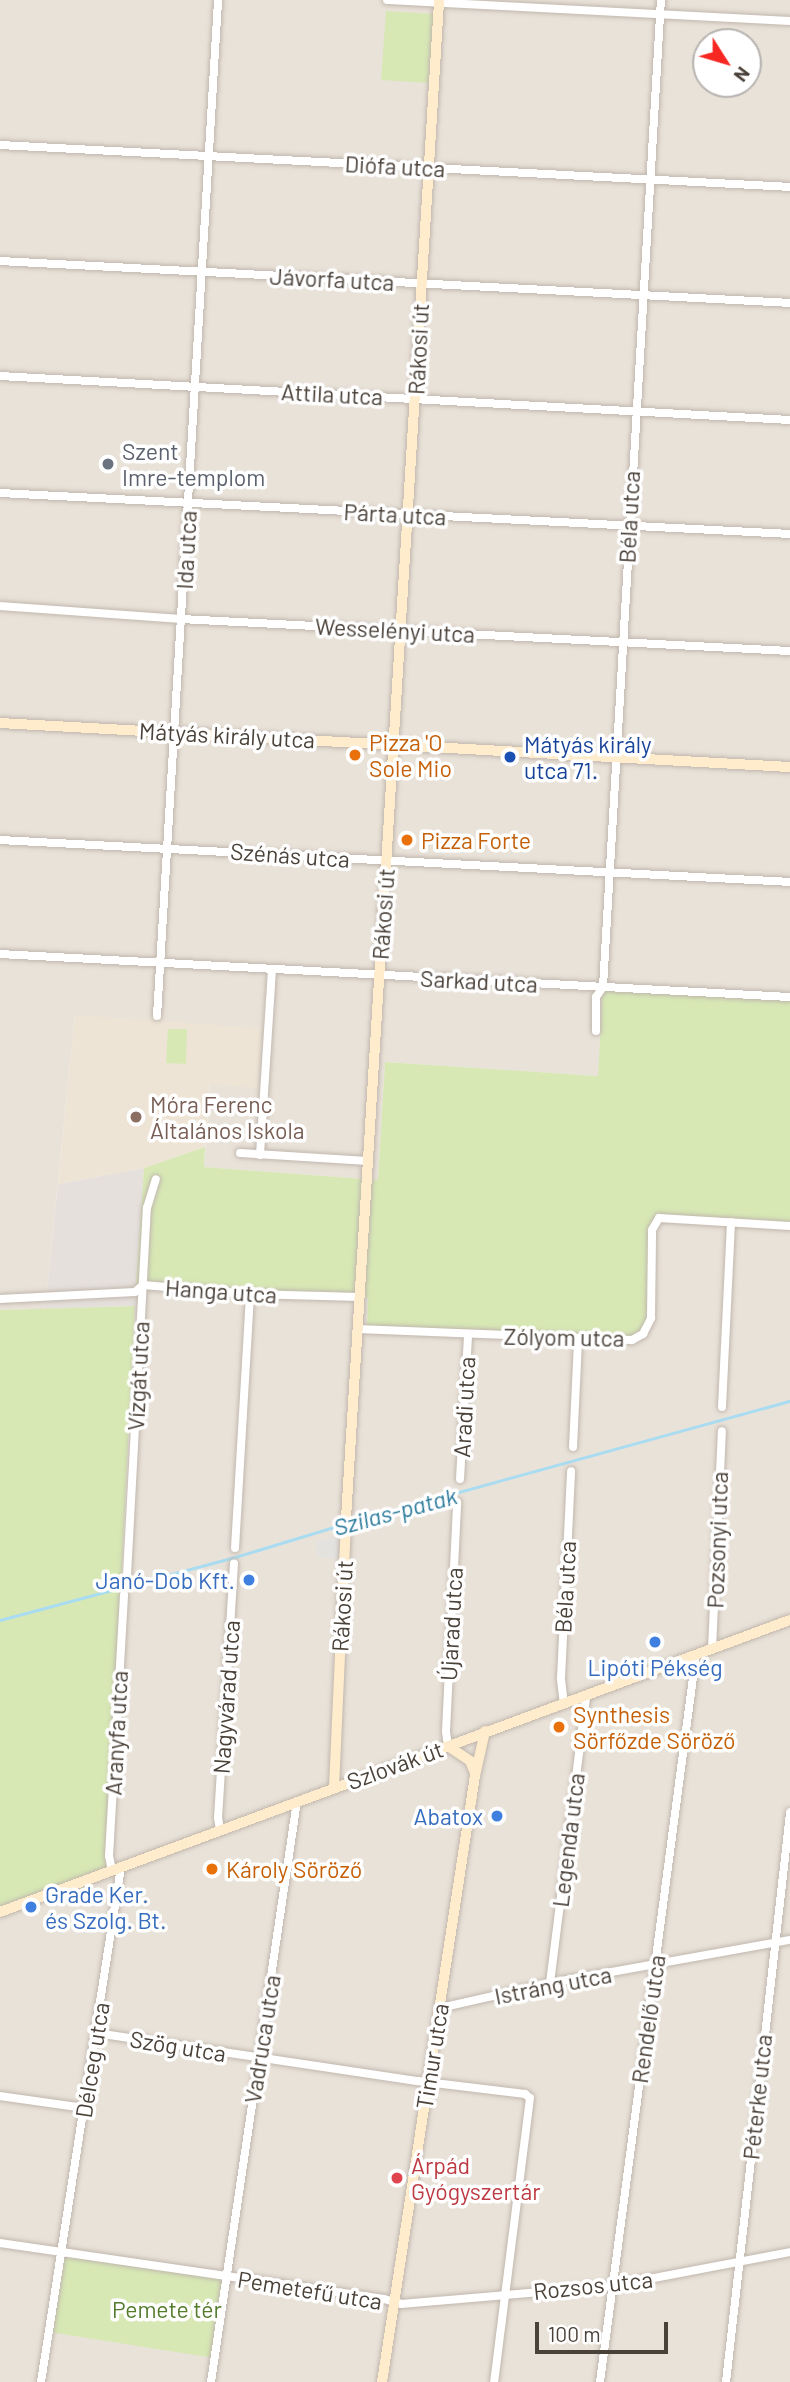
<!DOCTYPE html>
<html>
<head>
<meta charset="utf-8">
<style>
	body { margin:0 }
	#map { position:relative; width:790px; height:2382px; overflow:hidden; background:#f5f1eb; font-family:Barlow,sans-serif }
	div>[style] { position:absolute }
	.residential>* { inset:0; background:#e9e2d9 }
	.industrial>* { inset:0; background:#e5e0dc }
	.education>* { inset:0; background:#eee4d5 }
	.green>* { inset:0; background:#d7e8b5 }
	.parking>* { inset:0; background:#e4e2df }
	.stream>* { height:2.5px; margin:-1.25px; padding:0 1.25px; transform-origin:1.25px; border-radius:1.25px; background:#a9dcf0 }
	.roads { filter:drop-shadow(0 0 2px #c1b7ad) drop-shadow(0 0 2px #c1b7ad) }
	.street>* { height:8px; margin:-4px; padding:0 4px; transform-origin:4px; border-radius:4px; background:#fff }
	.secondary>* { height:10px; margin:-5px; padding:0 5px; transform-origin:5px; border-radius:5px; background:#feeccd }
	.dots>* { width:19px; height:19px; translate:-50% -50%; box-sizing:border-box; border:4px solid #fff; border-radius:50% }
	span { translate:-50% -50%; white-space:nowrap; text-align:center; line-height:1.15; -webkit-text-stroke:7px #fff; paint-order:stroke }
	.street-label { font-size:23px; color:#4a4139 }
	.worship-label { font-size:23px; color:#5b616d }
	.left { translate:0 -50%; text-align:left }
	.food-label { font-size:23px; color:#c56008 }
	.transit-label { font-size:23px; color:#164399 }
	.education-label { font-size:23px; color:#785e54 }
	.shop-label { font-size:23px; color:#366cbe }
	.right { translate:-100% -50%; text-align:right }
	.health-label { font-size:23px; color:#be3a42 }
	.park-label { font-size:23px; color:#547c2c }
	.water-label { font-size:24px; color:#2d7b9c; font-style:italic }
	.north { position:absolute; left:692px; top:28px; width:70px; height:70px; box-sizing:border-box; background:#fff; border:2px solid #b7b3b0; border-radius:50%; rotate:127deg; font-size:19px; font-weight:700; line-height:28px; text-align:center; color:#4a4139 }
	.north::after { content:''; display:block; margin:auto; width:24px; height:32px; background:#f72721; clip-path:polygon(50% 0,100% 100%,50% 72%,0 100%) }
	.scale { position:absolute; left:535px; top:2322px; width:133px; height:32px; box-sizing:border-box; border:4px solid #4a4139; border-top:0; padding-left:9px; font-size:21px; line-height:24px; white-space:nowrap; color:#4a4139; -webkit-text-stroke:5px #fff; paint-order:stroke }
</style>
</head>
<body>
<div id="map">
	<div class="residential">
		<i style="clip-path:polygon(evenodd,0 0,790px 0,790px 997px,598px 1076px,385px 1062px,378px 1180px,204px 1167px,210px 1084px,75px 1015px,45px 1309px,0 1310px,0 0,706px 42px,748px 42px,748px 84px,706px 84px,706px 42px)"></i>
		<i style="clip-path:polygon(656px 1221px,790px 1226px,790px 2382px,0 2382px,0 1907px,122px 1598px,136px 1284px,368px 1298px,367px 1329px)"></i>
	</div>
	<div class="industrial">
		<i style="clip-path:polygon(144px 1168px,135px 1306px,45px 1309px,58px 1184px)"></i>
	</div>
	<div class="education">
		<i style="clip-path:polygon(75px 1015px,261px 1028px,257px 1088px,210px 1084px,205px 1147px,144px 1168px,58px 1184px)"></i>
	</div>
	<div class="green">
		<i style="clip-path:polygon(386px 11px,434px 14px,428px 83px,381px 80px)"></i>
		<i style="clip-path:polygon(603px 987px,790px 997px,790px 1226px,656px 1221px,651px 1311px,638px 1337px,367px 1330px,368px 1298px,136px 1284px,144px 1168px,205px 1147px,204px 1167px,378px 1180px,385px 1062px,598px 1076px)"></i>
		<i style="clip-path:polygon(168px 1029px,187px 1029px,186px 1064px,166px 1063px)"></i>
		<i style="clip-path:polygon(135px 1306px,107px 1867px,0 1907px,0 1310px)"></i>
		<i style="clip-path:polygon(62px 2252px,227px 2277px,214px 2358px,49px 2332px)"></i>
	</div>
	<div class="parking">
		<i style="clip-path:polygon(346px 1533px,344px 1560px,318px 1557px,316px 1542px)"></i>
	</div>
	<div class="stream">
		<i style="left:350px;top:1522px;width:456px;rotate:-15.4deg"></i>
		<i style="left:0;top:1620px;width:240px;rotate:-15deg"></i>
		<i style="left:232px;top:1558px;width:117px;rotate:-16.9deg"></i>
	</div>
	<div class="roads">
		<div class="street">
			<i style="left:387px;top:0;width:404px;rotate:3deg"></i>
			<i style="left:0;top:145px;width:791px;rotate:3.04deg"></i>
			<i style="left:0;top:261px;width:791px;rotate:3.04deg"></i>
			<i style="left:0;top:376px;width:791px;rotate:3.19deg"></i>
			<i style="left:0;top:493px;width:791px;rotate:2.97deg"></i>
			<i style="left:0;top:606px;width:181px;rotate:4.1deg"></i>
			<i style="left:181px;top:619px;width:610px;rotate:3.01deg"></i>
			<i style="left:0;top:840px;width:791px;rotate:3.04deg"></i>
			<i style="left:0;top:954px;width:791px;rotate:3.12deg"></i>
			<i style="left:157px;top:1016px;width:1018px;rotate:-86.56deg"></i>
			<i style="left:596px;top:1031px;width:34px;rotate:-90deg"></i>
			<i style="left:596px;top:997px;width:12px;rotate:-55deg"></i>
			<i style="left:603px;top:987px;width:989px;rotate:-86.64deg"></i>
			<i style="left:240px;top:1153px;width:128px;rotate:3.6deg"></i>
			<i style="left:260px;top:1155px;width:185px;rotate:-86.3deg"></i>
			<i style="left:0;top:1299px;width:135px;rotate:-3deg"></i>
			<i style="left:135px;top:1292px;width:11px;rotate:-41deg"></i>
			<i style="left:143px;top:1285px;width:107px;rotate:4.8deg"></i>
			<i style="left:250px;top:1294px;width:109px;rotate:1.6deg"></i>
			<i style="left:357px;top:1329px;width:275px;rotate:2.3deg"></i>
			<i style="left:632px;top:1340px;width:13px;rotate:-29deg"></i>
			<i style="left:643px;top:1334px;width:18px;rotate:-63deg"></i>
			<i style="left:651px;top:1318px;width:88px;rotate:-89.3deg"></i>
			<i style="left:652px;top:1230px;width:14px;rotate:-60deg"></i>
			<i style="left:659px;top:1218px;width:131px;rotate:3.5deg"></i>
			<i style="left:722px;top:1407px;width:185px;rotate:-87.2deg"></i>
			<i style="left:573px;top:1447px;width:108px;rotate:-87.3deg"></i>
			<i style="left:460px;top:1479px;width:144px;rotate:-86.8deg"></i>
			<i style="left:235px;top:1548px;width:254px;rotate:-86.6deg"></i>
			<i style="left:127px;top:1575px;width:368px;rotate:-86.9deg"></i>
			<i style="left:147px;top:1208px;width:30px;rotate:-73deg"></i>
			<i style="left:712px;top:1649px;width:218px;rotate:-87.4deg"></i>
			<i style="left:564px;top:1704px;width:26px;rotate:-97deg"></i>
			<i style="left:561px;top:1678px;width:207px;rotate:-87.2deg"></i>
			<i style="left:448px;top:1746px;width:15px;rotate:-98deg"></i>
			<i style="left:446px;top:1731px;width:229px;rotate:-87.2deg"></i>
			<i style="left:220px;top:1830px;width:12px;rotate:-99deg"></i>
			<i style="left:218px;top:1818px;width:255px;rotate:-86.4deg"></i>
			<i style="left:112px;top:1871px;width:15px;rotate:-101deg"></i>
			<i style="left:109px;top:1856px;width:262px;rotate:-86.7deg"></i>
			<i style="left:550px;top:1983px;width:288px;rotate:-82.8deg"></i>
			<i style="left:440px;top:2008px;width:113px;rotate:-12.8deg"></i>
			<i style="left:550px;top:1983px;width:244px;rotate:-10.2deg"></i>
			<i style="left:96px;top:2033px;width:326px;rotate:8.5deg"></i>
			<i style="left:418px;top:2081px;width:108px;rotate:6.9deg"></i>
			<i style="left:525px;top:2094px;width:6px;rotate:39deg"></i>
			<i style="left:530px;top:2098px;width:286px;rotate:97.2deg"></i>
			<i style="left:0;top:2096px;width:85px;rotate:8.1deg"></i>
			<i style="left:0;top:2243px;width:388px;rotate:8.3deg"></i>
			<i style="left:384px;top:2299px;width:18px;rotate:16deg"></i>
			<i style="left:401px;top:2304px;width:212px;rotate:-4.9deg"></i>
			<i style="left:612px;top:2286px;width:181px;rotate:-10.8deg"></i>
			<i style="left:41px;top:2382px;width:521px;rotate:-81.17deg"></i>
			<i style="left:211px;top:2382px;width:587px;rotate:-81.58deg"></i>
			<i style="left:600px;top:2382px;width:733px;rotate:-82.48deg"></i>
			<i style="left:726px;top:2382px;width:573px;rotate:-83.58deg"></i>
		</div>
		<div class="secondary">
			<i style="left:0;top:723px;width:791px;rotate:3.19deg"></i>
			<i style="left:448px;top:1746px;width:27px;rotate:34deg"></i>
			<i style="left:470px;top:1761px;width:13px;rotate:67deg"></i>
			<i style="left:334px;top:1787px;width:269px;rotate:-87.4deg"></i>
			<i style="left:346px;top:1518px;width:1521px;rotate:-86.49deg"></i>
			<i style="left:0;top:1912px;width:842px;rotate:-20.29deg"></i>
			<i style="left:382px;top:2382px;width:613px;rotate:-81.28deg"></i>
			<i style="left:475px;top:1776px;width:46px;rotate:-77.5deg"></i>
		</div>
	</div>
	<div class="dots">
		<i style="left:108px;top:464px;background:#6b7280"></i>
		<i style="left:355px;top:755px;background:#e8710a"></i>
		<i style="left:510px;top:757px;background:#1a4fb4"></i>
		<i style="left:407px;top:840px;background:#e8710a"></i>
		<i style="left:136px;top:1117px;background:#8d6e63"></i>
		<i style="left:249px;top:1580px;background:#3f7fe0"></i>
		<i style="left:655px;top:1642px;background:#3f7fe0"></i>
		<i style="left:559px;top:1727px;background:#e8710a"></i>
		<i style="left:497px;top:1816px;background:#3f7fe0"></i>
		<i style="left:212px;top:1869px;background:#e8710a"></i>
		<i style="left:31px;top:1907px;background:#3f7fe0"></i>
		<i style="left:397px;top:2178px;background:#e0444e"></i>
	</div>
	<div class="street-label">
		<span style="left:395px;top:166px;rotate:3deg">Diófa utca</span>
		<span style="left:332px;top:279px;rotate:3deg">Jávorfa utca</span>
		<span style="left:418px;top:349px;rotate:-87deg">Rákosi út</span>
		<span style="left:332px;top:394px;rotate:3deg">Attila utca</span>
		<span style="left:395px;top:514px;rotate:3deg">Párta utca</span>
		<span style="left:629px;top:517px;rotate:-87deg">Béla utca</span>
		<span style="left:186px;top:550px;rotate:-87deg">Ida utca</span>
		<span style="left:395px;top:630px;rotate:3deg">Wesselényi utca</span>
		<span style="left:227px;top:735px;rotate:3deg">Mátyás király utca</span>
		<span style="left:290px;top:855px;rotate:4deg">Szénás utca</span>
		<span style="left:383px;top:914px;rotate:-86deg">Rákosi út</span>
		<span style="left:479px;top:981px;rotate:3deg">Sarkad utca</span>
		<span style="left:221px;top:1291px;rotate:4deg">Hanga utca</span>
		<span style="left:564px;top:1337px;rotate:1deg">Zólyom utca</span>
		<span style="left:138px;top:1376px;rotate:-87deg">Vízgát utca</span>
		<span style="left:464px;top:1407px;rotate:-87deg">Aradi utca</span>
		<span style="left:717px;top:1540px;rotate:-88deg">Pozsonyi utca</span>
		<span style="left:565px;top:1587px;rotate:-87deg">Béla utca</span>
		<span style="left:342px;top:1606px;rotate:-87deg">Rákosi út</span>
		<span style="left:451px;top:1624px;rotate:-87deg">Újarad utca</span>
		<span style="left:226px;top:1697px;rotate:-86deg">Nagyvárad utca</span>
		<span style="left:116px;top:1733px;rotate:-87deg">Aranyfa utca</span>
		<span style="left:395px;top:1765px;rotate:-20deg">Szlovák út</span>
		<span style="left:568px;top:1840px;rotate:-83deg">Legenda utca</span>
		<span style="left:553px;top:1985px;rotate:-11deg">Istráng utca</span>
		<span style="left:648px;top:2019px;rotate:-82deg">Rendelő utca</span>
		<span style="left:262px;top:2039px;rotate:-81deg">Vadruca utca</span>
		<span style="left:178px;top:2046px;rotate:9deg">Szög utca</span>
		<span style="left:432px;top:2056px;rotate:-81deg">Timur utca</span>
		<span style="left:92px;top:2060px;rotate:-81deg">Délceg utca</span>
		<span style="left:757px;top:2097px;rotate:-84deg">Péterke utca</span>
		<span style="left:593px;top:2285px;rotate:-6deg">Rozsos utca</span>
		<span style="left:310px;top:2290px;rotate:9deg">Pemetefű utca</span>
	</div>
	<div class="worship-label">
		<span class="left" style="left:122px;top:464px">Szent<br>Imre-templom</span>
	</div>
	<div class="food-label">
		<span class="left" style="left:369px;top:755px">Pizza 'O<br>Sole Mio</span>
		<span class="left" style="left:421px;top:840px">Pizza Forte</span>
		<span class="left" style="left:573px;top:1727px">Synthesis<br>Sörfőzde Söröző</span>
		<span class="left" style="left:226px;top:1869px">Károly Söröző</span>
	</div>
	<div class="transit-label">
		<span class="left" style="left:524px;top:757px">Mátyás király<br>utca 71.</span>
	</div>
	<div class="education-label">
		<span class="left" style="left:150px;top:1117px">Móra Ferenc<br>Általános Iskola</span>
	</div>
	<div class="shop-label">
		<span class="right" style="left:235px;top:1580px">Janó-Dob Kft.</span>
		<span style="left:655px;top:1667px">Lipóti Pékség</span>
		<span class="right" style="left:483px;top:1816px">Abatox</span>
		<span class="left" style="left:45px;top:1907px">Grade Ker.<br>és Szolg. Bt.</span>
	</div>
	<div class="health-label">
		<span class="left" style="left:411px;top:2178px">Árpád<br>Gyógyszertár</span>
	</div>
	<div class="park-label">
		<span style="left:167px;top:2309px">Pemete tér</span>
	</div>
	<div class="water-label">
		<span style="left:395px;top:1511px;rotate:-15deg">Szilas-patak</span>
	</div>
	<div class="north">N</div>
	<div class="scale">100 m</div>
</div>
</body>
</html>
